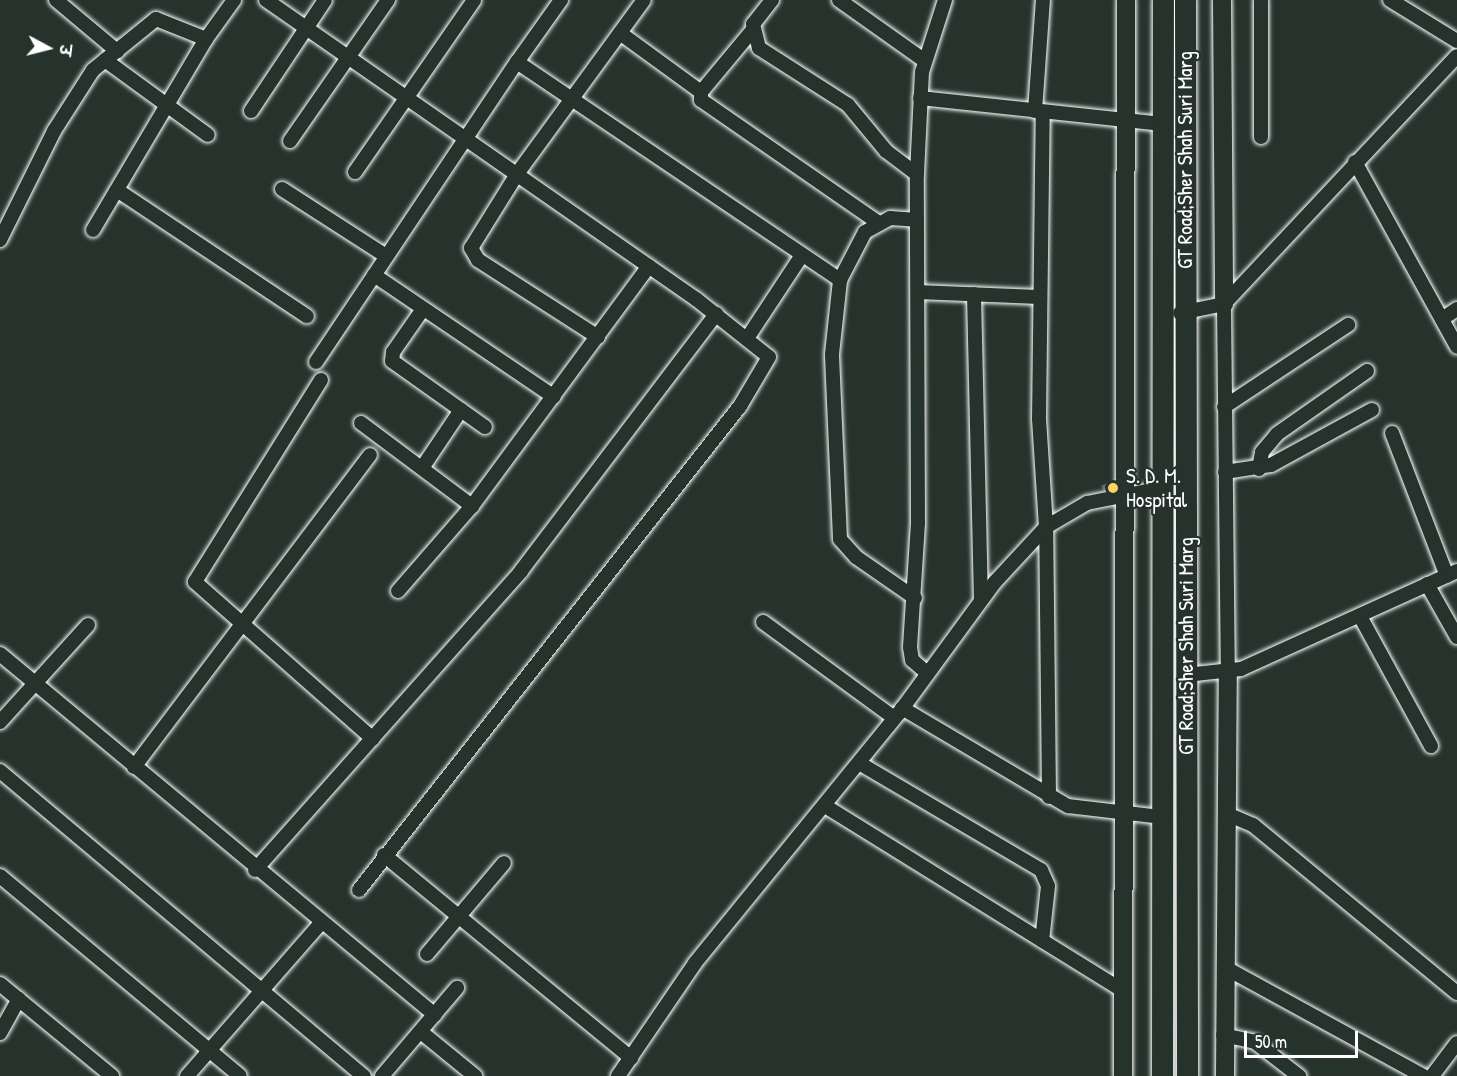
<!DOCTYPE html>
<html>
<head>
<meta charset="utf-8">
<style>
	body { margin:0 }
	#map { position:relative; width:1457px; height:1076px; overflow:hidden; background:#26332d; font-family:"Patrick Hand","Playpen Sans Deva",sans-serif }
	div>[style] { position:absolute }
	.building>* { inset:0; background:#636471 }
	.roads { filter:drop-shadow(0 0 2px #fff) drop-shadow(0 0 2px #fff) }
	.street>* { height:14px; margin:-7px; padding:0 7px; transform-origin:7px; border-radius:7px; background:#26332d }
	.secondary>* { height:18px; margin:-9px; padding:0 9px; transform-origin:9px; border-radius:9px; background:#26332d }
	.primary>* { height:21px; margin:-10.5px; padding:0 10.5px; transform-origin:10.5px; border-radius:10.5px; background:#26332d }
	.dots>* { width:16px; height:16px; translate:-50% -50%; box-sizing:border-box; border:3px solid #26332d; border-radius:50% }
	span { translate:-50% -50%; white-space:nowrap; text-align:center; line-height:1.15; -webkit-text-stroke:4.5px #26332d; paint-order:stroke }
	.street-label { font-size:21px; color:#fff }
	.poi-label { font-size:21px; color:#fff }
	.left { translate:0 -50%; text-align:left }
	.north { position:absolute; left:18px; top:18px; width:60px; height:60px; -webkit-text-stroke:4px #26332d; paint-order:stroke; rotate:97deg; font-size:16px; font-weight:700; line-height:24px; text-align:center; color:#fff }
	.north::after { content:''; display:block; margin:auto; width:21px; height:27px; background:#fff; clip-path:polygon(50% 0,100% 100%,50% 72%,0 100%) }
	.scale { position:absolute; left:1244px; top:1031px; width:114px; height:27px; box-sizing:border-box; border:3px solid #fff; border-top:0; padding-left:8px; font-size:18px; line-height:21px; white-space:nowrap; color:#fff; -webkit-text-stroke:4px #26332d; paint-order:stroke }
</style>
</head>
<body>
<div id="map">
	<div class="building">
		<i style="clip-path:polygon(1119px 477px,1123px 485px,1106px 494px,1101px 486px)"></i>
	</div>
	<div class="roads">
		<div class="street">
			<i style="left:56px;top:0;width:80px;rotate:39.9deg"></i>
			<i style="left:266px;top:0;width:524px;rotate:34.81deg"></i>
			<i style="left:696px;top:299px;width:93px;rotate:38.5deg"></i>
			<i style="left:769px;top:357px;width:57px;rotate:120.6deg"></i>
			<i style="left:740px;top:406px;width:616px;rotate:128.21deg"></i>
			<i style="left:772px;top:0;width:31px;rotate:128deg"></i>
			<i style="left:753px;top:24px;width:25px;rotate:76deg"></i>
			<i style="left:759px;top:48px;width:106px;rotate:32.6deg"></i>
			<i style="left:848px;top:105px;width:60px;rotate:50.4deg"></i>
			<i style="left:886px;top:151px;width:39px;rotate:37deg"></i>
			<i style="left:839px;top:0;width:105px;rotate:35.3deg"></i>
			<i style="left:1390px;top:0;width:79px;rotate:31.5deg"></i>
			<i style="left:751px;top:32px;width:78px;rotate:129.8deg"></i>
			<i style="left:701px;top:92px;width:8px;rotate:90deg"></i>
			<i style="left:701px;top:100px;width:214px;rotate:34.7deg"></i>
			<i style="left:620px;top:33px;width:100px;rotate:36.1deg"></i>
			<i style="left:105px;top:60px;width:127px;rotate:36.1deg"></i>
			<i style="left:517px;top:62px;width:76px;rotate:-54.6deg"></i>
			<i style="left:920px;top:98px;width:244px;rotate:6.1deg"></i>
			<i style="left:251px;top:111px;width:133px;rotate:-56.3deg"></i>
			<i style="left:1035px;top:111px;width:111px;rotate:-85.9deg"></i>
			<i style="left:1261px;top:137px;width:137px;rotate:-90deg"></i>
			<i style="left:290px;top:141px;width:172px;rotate:-55.2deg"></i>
			<i style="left:1355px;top:162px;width:211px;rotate:61.1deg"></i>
			<i style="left:355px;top:172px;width:209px;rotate:-55.3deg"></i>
			<i style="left:282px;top:189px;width:124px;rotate:32.8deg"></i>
			<i style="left:117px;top:190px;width:228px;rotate:33.6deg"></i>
			<i style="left:93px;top:230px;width:222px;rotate:-59.4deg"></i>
			<i style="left:0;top:240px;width:122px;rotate:-63.6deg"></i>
			<i style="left:54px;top:131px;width:72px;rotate:-57.4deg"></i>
			<i style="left:93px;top:70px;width:81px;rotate:-39deg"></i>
			<i style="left:156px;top:19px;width:54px;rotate:21.8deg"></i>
			<i style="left:206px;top:39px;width:48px;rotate:-54.3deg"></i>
			<i style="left:374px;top:275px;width:217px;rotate:34.1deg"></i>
			<i style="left:918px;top:292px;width:120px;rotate:2.4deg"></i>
			<i style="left:974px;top:294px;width:305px;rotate:88.7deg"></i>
			<i style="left:1224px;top:304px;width:369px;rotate:89.4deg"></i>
			<i style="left:423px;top:309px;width:52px;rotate:124.9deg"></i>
			<i style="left:393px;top:352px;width:9px;rotate:96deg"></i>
			<i style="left:392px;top:361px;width:114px;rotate:35.4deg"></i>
			<i style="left:1180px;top:313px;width:45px;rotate:-11.6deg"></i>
			<i style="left:1224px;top:304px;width:340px;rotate:-46.8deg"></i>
			<i style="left:1442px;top:319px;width:18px;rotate:-34deg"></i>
			<i style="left:598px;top:337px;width:143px;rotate:-147.3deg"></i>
			<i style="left:478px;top:260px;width:14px;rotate:-120deg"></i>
			<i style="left:471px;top:248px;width:87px;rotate:-58.1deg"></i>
			<i style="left:517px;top:174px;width:215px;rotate:-53.9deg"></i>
			<i style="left:748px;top:337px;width:95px;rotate:-56.6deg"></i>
			<i style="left:316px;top:362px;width:361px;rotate:-56.2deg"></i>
			<i style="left:517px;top:62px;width:390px;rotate:34deg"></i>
			<i style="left:321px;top:380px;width:238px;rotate:122deg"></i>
			<i style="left:195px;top:582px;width:237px;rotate:41.4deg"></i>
			<i style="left:1224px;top:407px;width:149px;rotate:-33.5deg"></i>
			<i style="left:361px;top:423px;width:139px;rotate:36.8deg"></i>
			<i style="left:1392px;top:433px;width:153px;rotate:69deg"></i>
			<i style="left:422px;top:468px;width:70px;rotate:-56.1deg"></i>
			<i style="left:1259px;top:469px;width:17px;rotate:-80deg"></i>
			<i style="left:1262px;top:452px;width:23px;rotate:-50deg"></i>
			<i style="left:1277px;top:434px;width:110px;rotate:-35deg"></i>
			<i style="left:1225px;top:472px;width:47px;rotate:-8.7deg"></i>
			<i style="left:1271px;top:465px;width:115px;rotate:-28.6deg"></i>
			<i style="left:1427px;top:584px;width:61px;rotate:60.5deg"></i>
			<i style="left:398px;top:591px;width:113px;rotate:-49deg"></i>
			<i style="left:472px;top:506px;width:298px;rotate:-53.6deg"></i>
			<i style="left:915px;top:598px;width:72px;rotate:-145.2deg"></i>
			<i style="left:856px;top:557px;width:24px;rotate:-132deg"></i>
			<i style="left:840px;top:539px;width:185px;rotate:-92.5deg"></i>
			<i style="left:832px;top:354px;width:74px;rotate:-83.8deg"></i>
			<i style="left:840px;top:280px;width:54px;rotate:-62.5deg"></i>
			<i style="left:865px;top:232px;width:29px;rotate:-29deg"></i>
			<i style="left:890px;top:218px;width:27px;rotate:4deg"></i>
			<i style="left:1361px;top:618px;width:146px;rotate:61.3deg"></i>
			<i style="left:763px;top:622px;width:162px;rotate:36.2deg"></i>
			<i style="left:0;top:654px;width:565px;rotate:39.69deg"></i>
			<i style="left:927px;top:673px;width:20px;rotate:-139deg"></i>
			<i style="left:912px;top:660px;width:13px;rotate:-99deg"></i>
			<i style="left:910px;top:647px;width:124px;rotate:-86.3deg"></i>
			<i style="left:918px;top:523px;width:349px;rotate:-90.2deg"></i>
			<i style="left:917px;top:174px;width:102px;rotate:-87.2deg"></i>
			<i style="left:922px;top:72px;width:76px;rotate:-72.3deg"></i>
			<i style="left:1186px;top:675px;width:55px;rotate:-6.2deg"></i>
			<i style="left:1241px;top:669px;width:237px;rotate:-24.4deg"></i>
			<i style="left:902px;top:708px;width:193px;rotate:30.6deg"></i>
			<i style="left:1068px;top:806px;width:95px;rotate:6.7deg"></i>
			<i style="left:0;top:722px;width:131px;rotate:-47.8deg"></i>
			<i style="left:859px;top:763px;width:211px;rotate:30.5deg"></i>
			<i style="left:1041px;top:870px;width:17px;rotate:66deg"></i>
			<i style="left:1048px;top:886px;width:55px;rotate:96.2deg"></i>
			<i style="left:134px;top:767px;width:391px;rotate:-52.9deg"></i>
			<i style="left:0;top:771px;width:475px;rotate:40deg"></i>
			<i style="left:1049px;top:797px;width:270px;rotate:-90.6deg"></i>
			<i style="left:1046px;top:527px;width:48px;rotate:-30.3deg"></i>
			<i style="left:1087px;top:503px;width:76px;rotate:-11.3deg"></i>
			<i style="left:825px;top:806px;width:351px;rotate:31.8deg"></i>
			<i style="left:1227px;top:814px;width:28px;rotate:23deg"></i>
			<i style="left:1253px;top:825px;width:264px;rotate:39.5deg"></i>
			<i style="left:384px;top:855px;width:320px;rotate:39.4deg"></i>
			<i style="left:255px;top:870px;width:400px;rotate:-48.3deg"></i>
			<i style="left:521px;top:571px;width:323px;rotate:-52.8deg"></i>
			<i style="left:0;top:876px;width:312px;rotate:39.8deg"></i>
			<i style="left:427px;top:954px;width:119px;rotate:-49.8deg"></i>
			<i style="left:1224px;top:967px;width:227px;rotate:28.7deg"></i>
			<i style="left:0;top:984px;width:145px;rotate:39.4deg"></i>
			<i style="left:421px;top:1032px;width:70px;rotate:39.2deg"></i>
			<i style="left:0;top:1033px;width:39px;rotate:-61deg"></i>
			<i style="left:1223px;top:1035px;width:33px;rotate:12deg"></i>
			<i style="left:1255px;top:1042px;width:56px;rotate:37.7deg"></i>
			<i style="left:187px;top:1076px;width:203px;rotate:-48.8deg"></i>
			<i style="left:382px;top:1076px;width:116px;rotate:-49.6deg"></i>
			<i style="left:618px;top:1076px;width:137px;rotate:-55.7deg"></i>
			<i style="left:695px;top:963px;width:323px;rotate:-50.8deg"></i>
			<i style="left:899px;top:713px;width:162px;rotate:-53.8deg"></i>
			<i style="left:995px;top:582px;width:75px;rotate:-47.2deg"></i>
			<i style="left:1046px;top:527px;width:108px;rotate:-93.7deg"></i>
			<i style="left:1039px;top:419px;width:307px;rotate:-89.3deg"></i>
			<i style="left:1432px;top:1076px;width:41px;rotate:-52.9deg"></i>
		</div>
		<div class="secondary">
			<i style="left:1222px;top:0;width:304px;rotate:89.6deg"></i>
			<i style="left:1123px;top:1076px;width:1076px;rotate:-89.84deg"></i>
			<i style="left:1225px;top:1076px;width:403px;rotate:-89.6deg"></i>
		</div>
		<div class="primary">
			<i style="left:1185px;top:0;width:1076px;rotate:89.89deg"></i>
			<i style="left:1162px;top:1076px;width:1076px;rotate:-89.95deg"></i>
		</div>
	</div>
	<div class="dots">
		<i style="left:1113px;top:488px;background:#ffd166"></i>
	</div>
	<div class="street-label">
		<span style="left:1185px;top:160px;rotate:-90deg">GT Road;Sher Shah Suri Marg</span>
		<span style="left:1186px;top:646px;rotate:-90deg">GT Road;Sher Shah Suri Marg</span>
	</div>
	<div class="poi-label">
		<span class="left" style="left:1126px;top:488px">S. D. M.<br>Hospital</span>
	</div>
	<div class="north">उ</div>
	<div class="scale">50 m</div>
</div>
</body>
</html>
